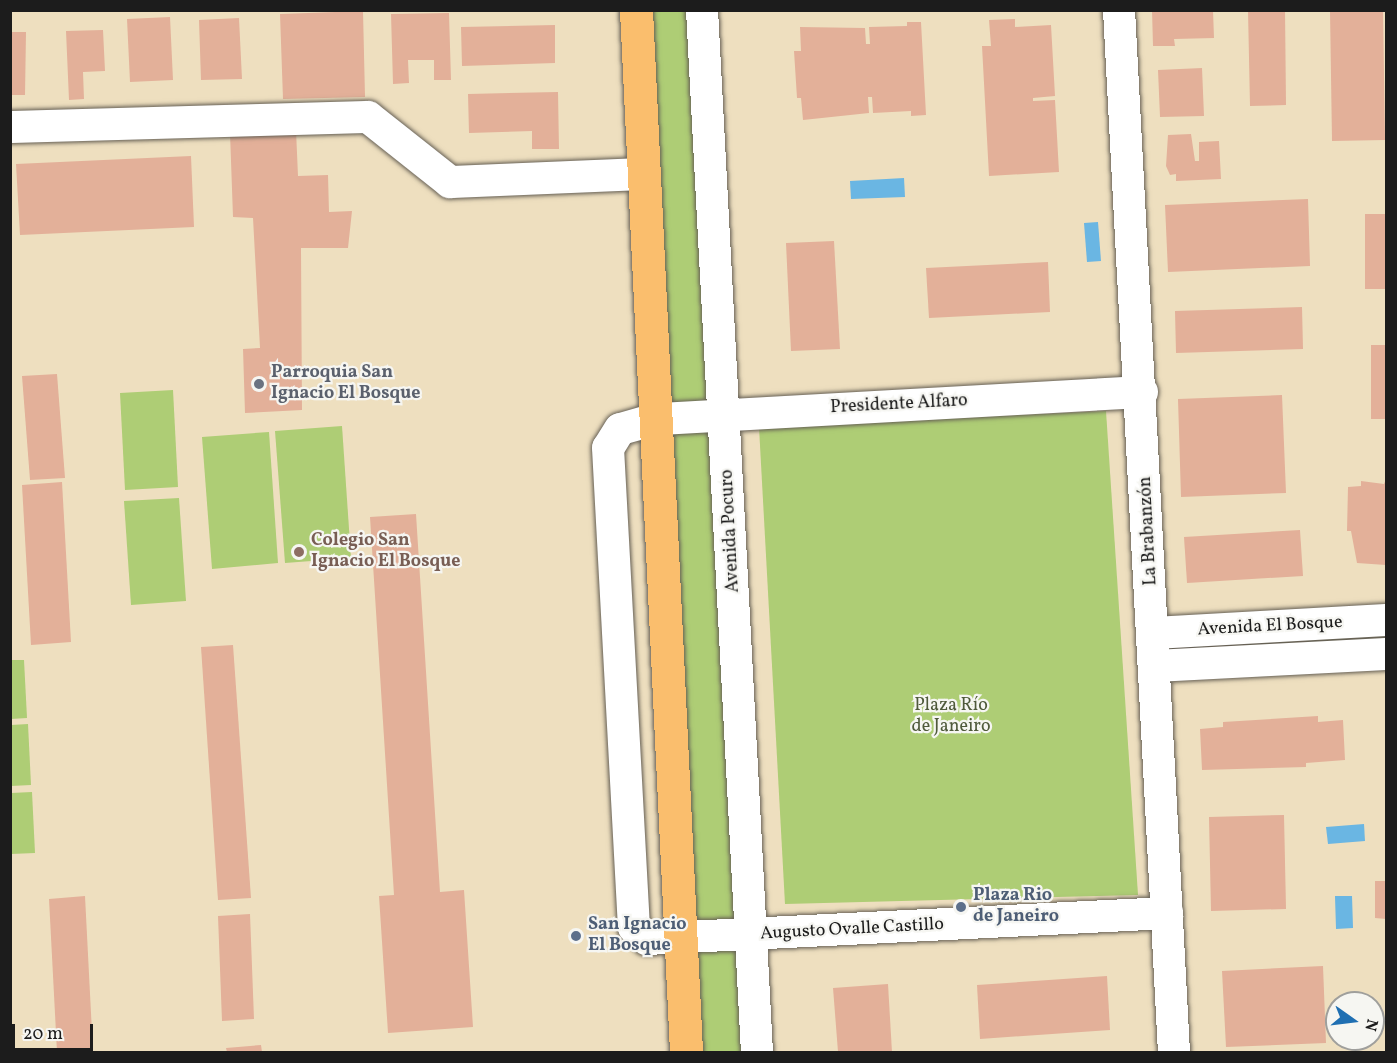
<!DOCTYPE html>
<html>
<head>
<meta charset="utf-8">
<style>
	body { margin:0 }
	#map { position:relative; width:1397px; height:1063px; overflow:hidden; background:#eedfbf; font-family:Vollkorn,serif }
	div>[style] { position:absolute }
	.green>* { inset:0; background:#aecd75 }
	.water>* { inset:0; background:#6ab6e3 }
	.building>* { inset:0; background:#e3b099 }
	.roads { filter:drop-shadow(0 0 2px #666055) drop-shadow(0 0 2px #666055) }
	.minor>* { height:32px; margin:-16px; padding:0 16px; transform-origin:16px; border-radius:16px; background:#fff }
	.major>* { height:33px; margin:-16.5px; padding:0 16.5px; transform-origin:16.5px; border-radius:16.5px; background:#fabe6d }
	.dots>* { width:16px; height:16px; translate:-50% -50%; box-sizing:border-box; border:3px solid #f6f6f2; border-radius:50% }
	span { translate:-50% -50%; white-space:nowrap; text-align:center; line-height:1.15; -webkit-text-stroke:4.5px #f6f6f2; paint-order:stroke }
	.worship-label { font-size:18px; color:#5b616d; font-weight:700 }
	.left { translate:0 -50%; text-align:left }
	.street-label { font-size:18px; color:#1c1c1c }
	.education-label { font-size:18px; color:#785e54; font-weight:700 }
	.park-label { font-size:18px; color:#4f5a3b }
	.service-label { font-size:18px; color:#4e5e75; font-weight:700 }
	.frame { position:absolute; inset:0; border:12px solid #1c1c1c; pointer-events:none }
	.north { position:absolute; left:1325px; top:991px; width:60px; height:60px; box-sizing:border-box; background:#f6f6f2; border:2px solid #9f9f9c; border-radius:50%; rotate:104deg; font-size:16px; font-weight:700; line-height:24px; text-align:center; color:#1c1c1c }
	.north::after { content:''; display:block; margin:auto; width:21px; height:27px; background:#1f6fb2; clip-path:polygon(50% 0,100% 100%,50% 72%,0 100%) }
	.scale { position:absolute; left:12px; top:1024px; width:81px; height:27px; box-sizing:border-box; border:3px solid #1c1c1c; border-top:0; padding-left:8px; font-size:18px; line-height:21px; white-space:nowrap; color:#1c1c1c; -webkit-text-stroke:4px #f6f6f2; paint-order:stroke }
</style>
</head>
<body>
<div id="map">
	<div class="green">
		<i style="clip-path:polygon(641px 11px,698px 11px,747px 1052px,699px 1052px)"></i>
		<i style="clip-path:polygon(173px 390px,178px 487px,125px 490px,120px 393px)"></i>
		<i style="clip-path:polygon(1106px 411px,1138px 895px,785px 904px,759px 427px)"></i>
		<i style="clip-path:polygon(342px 426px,351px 558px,285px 563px,275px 431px)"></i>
		<i style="clip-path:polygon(269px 432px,278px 563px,212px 569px,202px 437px)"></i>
		<i style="clip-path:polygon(179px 498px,186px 601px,131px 605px,124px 501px)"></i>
		<i style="clip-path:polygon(1386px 630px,1386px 642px,1197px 649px,1195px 639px)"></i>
		<i style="clip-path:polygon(11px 660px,24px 660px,27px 718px,11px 719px)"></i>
		<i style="clip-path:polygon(28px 724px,31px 785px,11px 786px,11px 725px)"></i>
		<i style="clip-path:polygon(32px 792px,35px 853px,11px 854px,11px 793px)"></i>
	</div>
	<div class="water">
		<i style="clip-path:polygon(904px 178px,905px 197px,851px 199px,850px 181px)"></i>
		<i style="clip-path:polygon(1098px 222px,1101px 261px,1087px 262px,1084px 223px)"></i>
		<i style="clip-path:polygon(1364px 824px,1365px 841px,1328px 844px,1326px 827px)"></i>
		<i style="clip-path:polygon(1335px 896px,1352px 896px,1353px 928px,1336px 929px)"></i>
	</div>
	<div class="building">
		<i style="clip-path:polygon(1152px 10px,1213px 10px,1214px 38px,1174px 39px,1175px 46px,1153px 46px)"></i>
		<i style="clip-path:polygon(1248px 10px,1285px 10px,1286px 105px,1250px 106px)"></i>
		<i style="clip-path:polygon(1330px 10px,1383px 10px,1385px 140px,1332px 141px)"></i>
		<i style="clip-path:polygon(363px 11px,365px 97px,283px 99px,280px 14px)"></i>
		<i style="clip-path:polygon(449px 13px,451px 80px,434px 80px,434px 60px,408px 60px,409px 83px,393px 84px,391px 14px)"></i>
		<i style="clip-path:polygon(170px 17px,173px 80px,130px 82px,127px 19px)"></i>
		<i style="clip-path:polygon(239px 18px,242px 79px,201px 80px,199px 20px)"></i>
		<i style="clip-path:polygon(1015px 19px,1015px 27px,1051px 25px,1055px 96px,1033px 98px,1033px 101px,1055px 100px,1059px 172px,989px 176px,982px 46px,991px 46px,989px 20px)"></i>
		<i style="clip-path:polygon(907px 22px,921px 22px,926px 115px,911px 116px,911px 111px,873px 113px,872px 97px,868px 97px,869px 113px,803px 120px,801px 98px,797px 98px,794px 51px,801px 51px,800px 27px,865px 28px,866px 44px,870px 44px,869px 27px,907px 26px)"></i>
		<i style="clip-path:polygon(555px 25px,555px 63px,462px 66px,461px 27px)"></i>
		<i style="clip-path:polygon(103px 30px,105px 71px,83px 72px,84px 99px,69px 100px,66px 31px)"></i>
		<i style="clip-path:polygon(10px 32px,26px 32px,25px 95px,10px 95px)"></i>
		<i style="clip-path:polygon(1202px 68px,1204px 116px,1160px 117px,1158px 70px)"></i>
		<i style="clip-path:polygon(558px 92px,559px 149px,532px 149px,532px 131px,469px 133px,468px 94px)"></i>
		<i style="clip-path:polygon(296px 130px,298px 176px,328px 175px,329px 212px,352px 211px,348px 248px,301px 248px,302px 410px,245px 413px,243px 349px,260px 348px,253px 218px,233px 217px,230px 133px)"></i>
		<i style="clip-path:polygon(1191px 134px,1195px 161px,1199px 161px,1199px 142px,1219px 141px,1221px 179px,1176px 181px,1176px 174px,1170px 175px,1166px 166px,1168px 135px)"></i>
		<i style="clip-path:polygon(191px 156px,194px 227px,20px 235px,16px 164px)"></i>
		<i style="clip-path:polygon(1308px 199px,1310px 266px,1168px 272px,1165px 205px)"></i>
		<i style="clip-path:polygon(1365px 214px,1386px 214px,1386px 289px,1365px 289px)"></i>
		<i style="clip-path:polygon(834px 241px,840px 349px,791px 351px,786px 243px)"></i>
		<i style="clip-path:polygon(1048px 262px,1050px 312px,929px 318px,926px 268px)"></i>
		<i style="clip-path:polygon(1302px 307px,1303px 349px,1176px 353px,1175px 311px)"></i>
		<i style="clip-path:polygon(1371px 345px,1386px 345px,1386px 419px,1371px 419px)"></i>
		<i style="clip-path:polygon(57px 374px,65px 478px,30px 480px,22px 376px)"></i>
		<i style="clip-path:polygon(1282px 395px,1286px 493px,1181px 497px,1178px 399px)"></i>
		<i style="clip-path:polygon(1386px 479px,1386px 565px,1357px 563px,1351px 531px,1347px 531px,1348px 487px,1361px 486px,1361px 481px,1384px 484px)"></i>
		<i style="clip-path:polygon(62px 482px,71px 642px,31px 645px,22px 485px)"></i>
		<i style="clip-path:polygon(416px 514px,440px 892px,464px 890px,473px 1027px,388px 1033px,379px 896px,394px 895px,370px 517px)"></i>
		<i style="clip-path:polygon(1300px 530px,1303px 576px,1187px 583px,1184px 537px)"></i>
		<i style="clip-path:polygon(233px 645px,251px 898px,218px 900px,201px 647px)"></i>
		<i style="clip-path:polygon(1318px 716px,1318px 722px,1343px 720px,1345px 760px,1306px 763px,1306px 767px,1202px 770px,1200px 729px,1223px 727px,1223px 722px)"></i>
		<i style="clip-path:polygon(1284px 815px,1286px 909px,1211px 911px,1209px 817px)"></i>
		<i style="clip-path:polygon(1375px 881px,1386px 881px,1386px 919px,1375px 918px)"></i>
		<i style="clip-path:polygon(85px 896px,93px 1052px,57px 1052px,49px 899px)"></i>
		<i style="clip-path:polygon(250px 914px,254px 1019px,222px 1021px,218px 916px)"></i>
		<i style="clip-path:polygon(1323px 966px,1326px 1043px,1226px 1047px,1222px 971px)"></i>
		<i style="clip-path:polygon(1107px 976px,1110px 1030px,980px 1039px,977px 985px)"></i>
		<i style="clip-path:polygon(888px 984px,892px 1052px,838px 1052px,833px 988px)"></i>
		<i style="clip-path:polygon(261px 1045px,262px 1052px,227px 1052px,226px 1048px)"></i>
	</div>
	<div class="roads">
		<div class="minor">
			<i style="left:702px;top:10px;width:1043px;rotate:86.98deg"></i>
			<i style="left:1119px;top:10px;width:1043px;rotate:86.98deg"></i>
			<i style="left:10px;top:127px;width:358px;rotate:-1.6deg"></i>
			<i style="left:368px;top:117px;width:105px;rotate:38.4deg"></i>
			<i style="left:450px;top:182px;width:194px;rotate:-2.4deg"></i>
			<i style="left:1142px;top:392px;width:487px;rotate:176.8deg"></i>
			<i style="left:656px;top:419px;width:37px;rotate:164deg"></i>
			<i style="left:620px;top:429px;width:22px;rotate:122deg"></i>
			<i style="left:608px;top:448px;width:480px;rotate:86.9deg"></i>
			<i style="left:634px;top:927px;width:18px;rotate:43deg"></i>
			<i style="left:647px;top:939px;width:521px;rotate:-2.86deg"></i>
			<i style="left:1154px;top:633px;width:232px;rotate:-3.2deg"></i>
			<i style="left:1155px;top:666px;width:231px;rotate:-3deg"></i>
		</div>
		<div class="major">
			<i style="left:636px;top:10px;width:1043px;rotate:87.25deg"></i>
		</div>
	</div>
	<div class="dots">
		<i style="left:259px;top:384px;background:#6b7280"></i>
		<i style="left:299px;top:552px;background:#8d6e63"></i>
		<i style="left:961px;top:907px;background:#5c6f8a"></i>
		<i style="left:576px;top:936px;background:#5c6f8a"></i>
	</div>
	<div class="worship-label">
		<span class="left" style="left:271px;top:384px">Parroquia San<br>Ignacio El Bosque</span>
	</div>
	<div class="street-label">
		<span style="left:899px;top:405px;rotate:-3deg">Presidente Alfaro</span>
		<span style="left:731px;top:531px;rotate:-93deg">Avenida Pocuro</span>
		<span style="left:1149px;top:531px;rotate:-93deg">La Brabanzón</span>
		<span style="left:1270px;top:627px;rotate:-3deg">Avenida El Bosque</span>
		<span style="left:852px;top:930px;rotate:-3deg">Augusto Ovalle Castillo</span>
	</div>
	<div class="education-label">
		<span class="left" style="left:311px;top:552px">Colegio San<br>Ignacio El Bosque</span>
	</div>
	<div class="park-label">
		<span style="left:951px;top:717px">Plaza Río<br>de Janeiro</span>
	</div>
	<div class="service-label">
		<span class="left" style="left:973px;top:907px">Plaza Rio<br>de Janeiro</span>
		<span class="left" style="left:588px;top:936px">San Ignacio<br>El Bosque</span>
	</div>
	<div class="frame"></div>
	<div class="north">N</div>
	<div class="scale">20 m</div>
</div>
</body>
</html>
